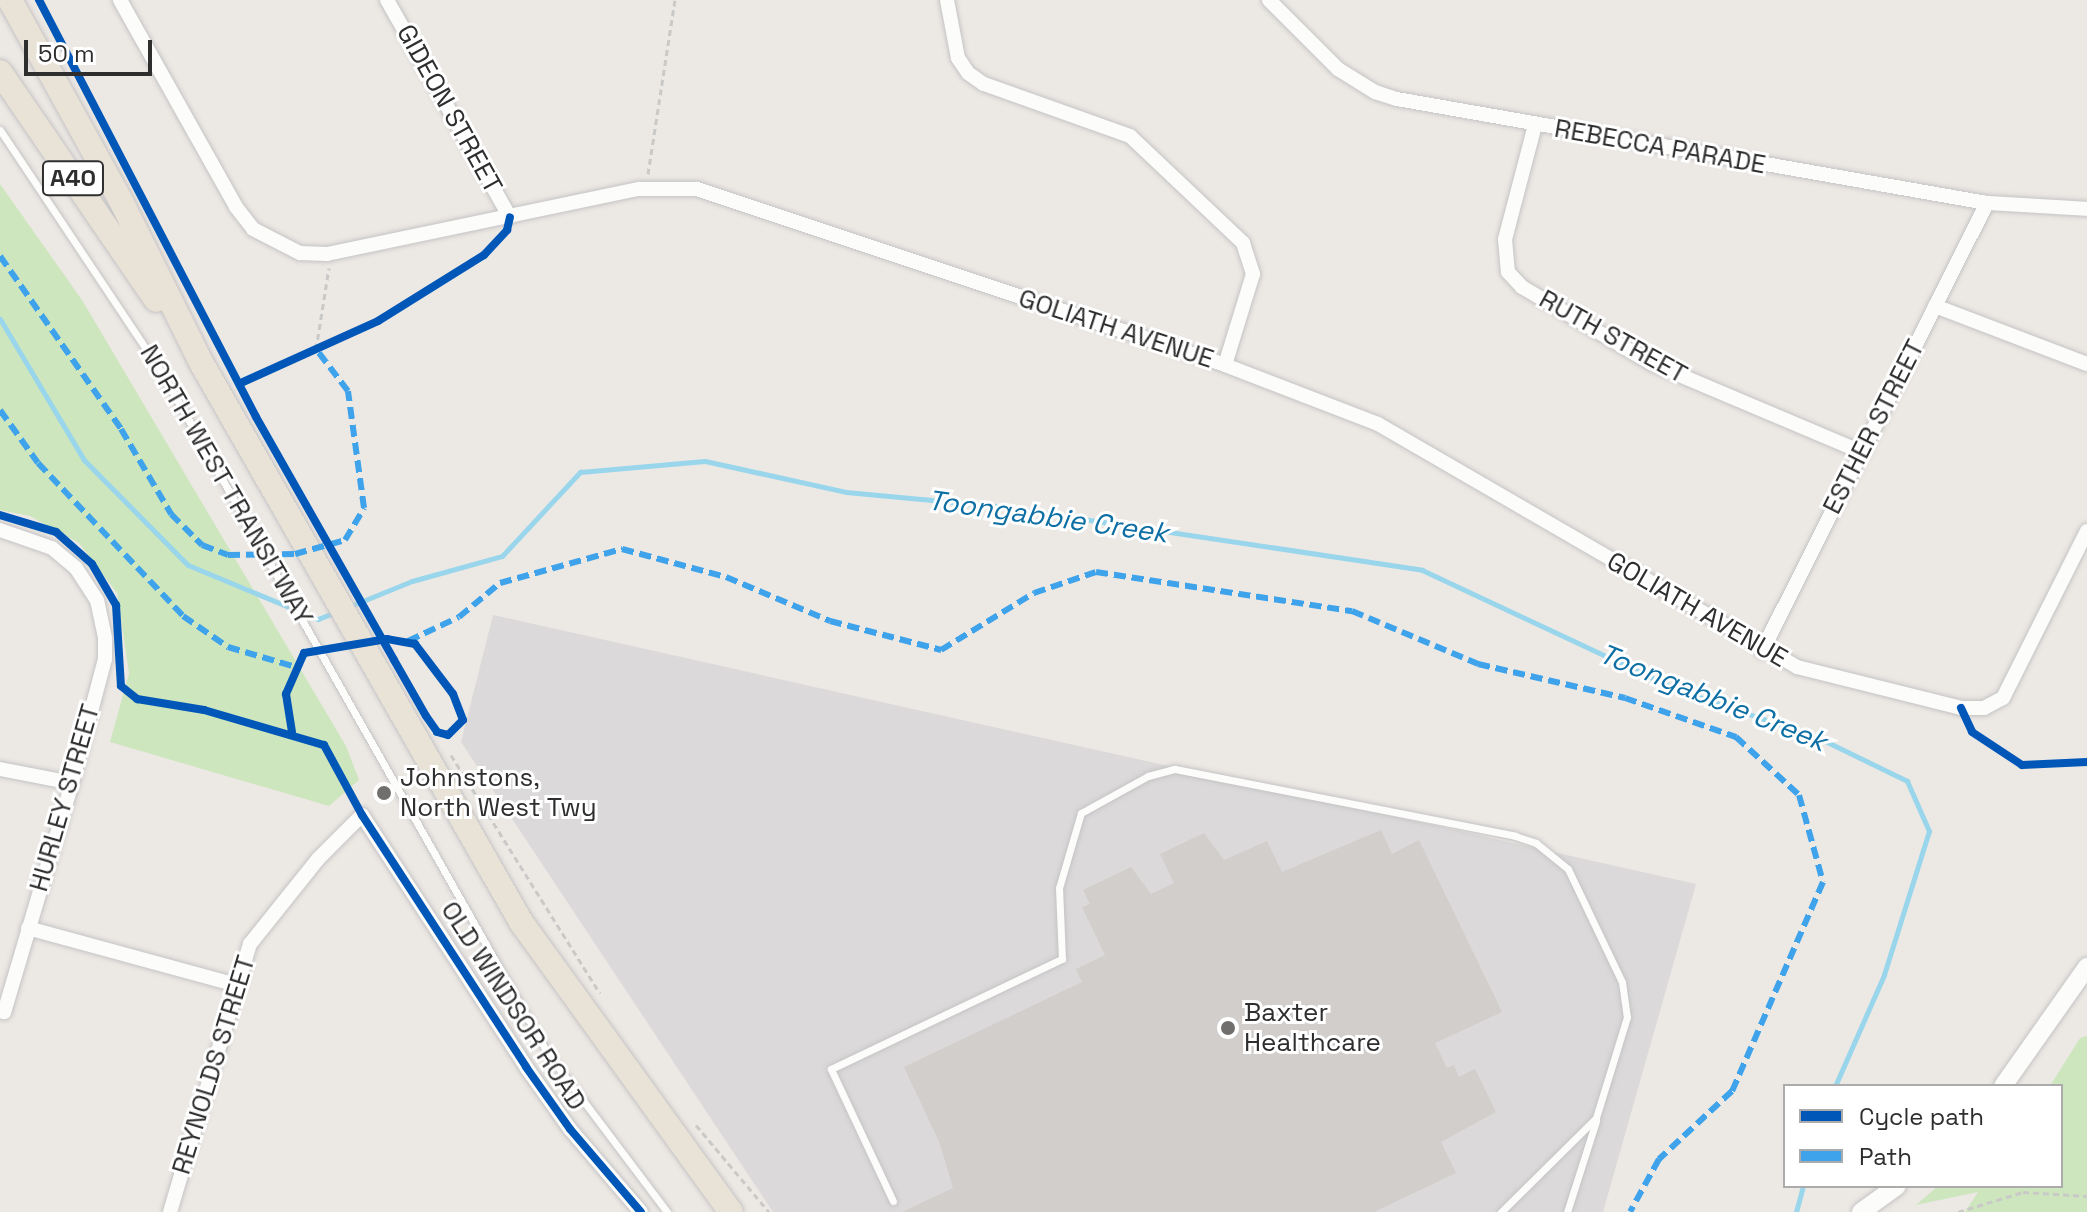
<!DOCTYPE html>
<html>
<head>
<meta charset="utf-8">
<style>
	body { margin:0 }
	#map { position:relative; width:2087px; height:1212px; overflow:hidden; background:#ece8e4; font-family:"Space Grotesk",sans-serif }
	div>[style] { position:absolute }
	.industrial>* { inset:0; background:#dcd9db }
	.green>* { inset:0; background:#cee6be }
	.stream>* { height:5px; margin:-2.5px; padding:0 2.5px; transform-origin:2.5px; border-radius:2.5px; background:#99d6ec }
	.building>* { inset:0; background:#d1cecb }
	.path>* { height:3px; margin-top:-1.5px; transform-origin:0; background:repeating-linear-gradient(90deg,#c9c9c8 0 6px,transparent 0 10px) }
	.roads { filter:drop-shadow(0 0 2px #c5c4c5) drop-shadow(0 0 2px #c5c4c5) }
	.service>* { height:7px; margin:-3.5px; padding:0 3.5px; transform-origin:3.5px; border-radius:3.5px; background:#fcfcfb }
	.minor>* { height:14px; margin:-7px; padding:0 7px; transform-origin:7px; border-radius:7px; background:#fcfcfb }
	.tertiary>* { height:18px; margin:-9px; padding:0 9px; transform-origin:9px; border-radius:9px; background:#fcfcfb }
	.trunk>* { height:24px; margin:-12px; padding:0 12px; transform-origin:12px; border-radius:12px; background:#e9e2d6 }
	.quiet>* { height:6px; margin-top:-3px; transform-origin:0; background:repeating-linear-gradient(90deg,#3ea3eb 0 12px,transparent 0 18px) }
	.cycleway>* { height:8px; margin:-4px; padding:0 4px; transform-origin:4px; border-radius:4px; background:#0057b8 }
	.dots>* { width:22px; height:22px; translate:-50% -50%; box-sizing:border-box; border:4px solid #fff; border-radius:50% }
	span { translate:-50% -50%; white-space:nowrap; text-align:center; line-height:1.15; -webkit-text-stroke:6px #fff; paint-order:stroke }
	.shield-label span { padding:2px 6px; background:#fff; border:2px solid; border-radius:6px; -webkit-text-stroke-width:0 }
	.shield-label { font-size:24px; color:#2e2e2e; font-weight:700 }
	.street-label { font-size:26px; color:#2e2e2e }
	.poi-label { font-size:26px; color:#2e2e2e }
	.left { translate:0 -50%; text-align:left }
	.water-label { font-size:28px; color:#0d6fa3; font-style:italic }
	.legend { position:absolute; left:1783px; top:1084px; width:280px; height:104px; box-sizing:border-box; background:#fff; border:2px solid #ababab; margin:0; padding:10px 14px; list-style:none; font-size:24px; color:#2e2e2e }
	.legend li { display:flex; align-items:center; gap:16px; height:40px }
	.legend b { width:40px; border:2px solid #ababab }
	.scale { position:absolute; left:24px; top:40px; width:128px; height:36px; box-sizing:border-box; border:4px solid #2e2e2e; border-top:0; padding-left:10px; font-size:24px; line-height:28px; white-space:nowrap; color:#2e2e2e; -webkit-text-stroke:6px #fff; paint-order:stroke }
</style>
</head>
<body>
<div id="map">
	<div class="industrial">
		<i style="clip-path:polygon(493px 615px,1696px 884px,1603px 1212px,773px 1212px,461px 742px)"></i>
	</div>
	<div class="green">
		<i style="clip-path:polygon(0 184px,82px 300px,346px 746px,359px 780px,329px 806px,110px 742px,129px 673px,117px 593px,79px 543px,30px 516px,0 510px)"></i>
		<i style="clip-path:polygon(2087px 1036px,2087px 1212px,1965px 1212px,1978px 1192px,1916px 1205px,1938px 1186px,2061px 1186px,2061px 1086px,2050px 1086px,2080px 1038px)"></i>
	</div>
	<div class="stream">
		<i style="left:0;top:319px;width:164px;rotate:59.2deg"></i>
		<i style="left:84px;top:460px;width:148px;rotate:45.3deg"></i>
		<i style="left:188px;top:565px;width:141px;rotate:22.6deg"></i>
		<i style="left:318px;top:619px;width:18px;rotate:-22deg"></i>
		<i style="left:348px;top:607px;width:69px;rotate:-22.1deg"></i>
		<i style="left:412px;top:581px;width:93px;rotate:-15.5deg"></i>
		<i style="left:502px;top:556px;width:115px;rotate:-47.1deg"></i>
		<i style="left:580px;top:472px;width:125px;rotate:-5deg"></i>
		<i style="left:705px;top:461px;width:144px;rotate:12.4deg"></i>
		<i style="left:846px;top:492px;width:151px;rotate:5.3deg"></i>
		<i style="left:996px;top:506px;width:431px;rotate:8.5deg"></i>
		<i style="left:1422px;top:570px;width:280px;rotate:25.1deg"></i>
		<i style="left:1676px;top:689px;width:153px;rotate:19deg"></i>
		<i style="left:1821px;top:739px;width:96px;rotate:26deg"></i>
		<i style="left:1907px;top:781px;width:55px;rotate:66.3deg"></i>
		<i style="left:1929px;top:831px;width:151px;rotate:107.4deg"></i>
		<i style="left:1884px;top:975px;width:121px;rotate:113.8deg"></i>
		<i style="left:1796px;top:1212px;width:27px;rotate:-75deg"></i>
	</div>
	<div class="building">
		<i style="clip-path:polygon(1381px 830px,1392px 854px,1419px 840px,1502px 1012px,1435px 1043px,1447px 1068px,1454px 1065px,1459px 1077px,1475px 1069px,1496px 1112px,1441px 1142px,1456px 1173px,1374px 1212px,902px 1212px,953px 1188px,940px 1144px,904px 1067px,1082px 982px,1076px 969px,1105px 955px,1082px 907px,1090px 904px,1083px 890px,1131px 867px,1151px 894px,1174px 883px,1160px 854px,1204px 833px,1224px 860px,1267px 841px,1282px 872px)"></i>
	</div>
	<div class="path">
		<i style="left:648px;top:174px;width:176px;rotate:-81.2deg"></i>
		<i style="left:316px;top:349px;width:82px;rotate:-80.9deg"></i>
		<i style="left:451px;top:755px;width:281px;rotate:58deg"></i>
		<i style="left:696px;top:1125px;width:114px;rotate:50deg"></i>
		<i style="left:1958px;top:1212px;width:68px;rotate:-17.1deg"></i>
		<i style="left:2023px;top:1192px;width:64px;rotate:3.6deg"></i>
	</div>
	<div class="roads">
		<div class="service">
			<i style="left:0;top:130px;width:292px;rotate:56.3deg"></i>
			<i style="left:162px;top:373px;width:783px;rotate:60.45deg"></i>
			<i style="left:548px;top:1054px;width:198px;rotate:53deg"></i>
			<i style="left:893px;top:1201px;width:146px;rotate:-115.2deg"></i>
			<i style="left:831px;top:1069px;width:256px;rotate:-25.5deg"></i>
			<i style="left:1062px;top:959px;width:71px;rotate:-92.4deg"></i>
			<i style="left:1059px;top:888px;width:78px;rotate:-73.7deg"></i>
			<i style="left:1081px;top:813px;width:77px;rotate:-28.9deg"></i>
			<i style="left:1148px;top:776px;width:28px;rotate:-15deg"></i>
			<i style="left:1175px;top:769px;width:347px;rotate:11.1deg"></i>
			<i style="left:1515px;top:836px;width:22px;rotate:18deg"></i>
			<i style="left:1536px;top:843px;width:41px;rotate:39.1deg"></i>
			<i style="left:1568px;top:869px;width:125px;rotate:64.5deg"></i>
			<i style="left:1622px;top:982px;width:35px;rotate:82deg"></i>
			<i style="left:1627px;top:1017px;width:106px;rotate:107.1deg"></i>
			<i style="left:1596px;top:1118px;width:134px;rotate:135.3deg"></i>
			<i style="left:1567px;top:1212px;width:96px;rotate:-72.3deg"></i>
		</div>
		<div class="minor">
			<i style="left:120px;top:0;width:237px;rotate:60.7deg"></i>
			<i style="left:236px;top:207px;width:28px;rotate:52deg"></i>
			<i style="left:253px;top:229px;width:53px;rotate:27.1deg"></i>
			<i style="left:300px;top:253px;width:27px;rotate:2deg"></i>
			<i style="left:327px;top:254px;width:319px;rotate:-11.8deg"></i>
			<i style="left:639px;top:189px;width:58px"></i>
			<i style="left:697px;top:189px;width:557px;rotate:18.43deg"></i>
			<i style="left:1225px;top:365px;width:164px;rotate:21.1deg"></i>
			<i style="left:1378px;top:424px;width:484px;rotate:30.1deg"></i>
			<i style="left:1797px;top:667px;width:169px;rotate:14deg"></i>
			<i style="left:1961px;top:708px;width:23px"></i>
			<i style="left:1984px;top:708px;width:21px;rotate:-28deg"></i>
			<i style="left:2003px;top:698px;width:187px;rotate:-63.3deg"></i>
			<i style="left:387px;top:0;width:249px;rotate:60.5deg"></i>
			<i style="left:947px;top:0;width:59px;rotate:79.3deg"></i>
			<i style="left:958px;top:58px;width:18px;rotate:56deg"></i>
			<i style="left:968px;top:73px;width:19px;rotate:35deg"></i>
			<i style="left:984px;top:84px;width:155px;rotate:19.6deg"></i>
			<i style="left:1130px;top:136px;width:156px;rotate:43.4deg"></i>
			<i style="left:1243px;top:243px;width:33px;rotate:72deg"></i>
			<i style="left:1253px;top:274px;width:95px;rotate:107.1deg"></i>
			<i style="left:1269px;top:0;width:98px;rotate:45deg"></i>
			<i style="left:1338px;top:69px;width:44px;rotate:31.9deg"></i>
			<i style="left:1375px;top:92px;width:23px;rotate:18deg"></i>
			<i style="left:1397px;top:99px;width:599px;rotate:10deg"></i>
			<i style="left:1987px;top:203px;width:100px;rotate:3.4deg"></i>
			<i style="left:1535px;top:125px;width:118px;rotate:104.7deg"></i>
			<i style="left:1505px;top:239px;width:33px;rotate:85deg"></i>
			<i style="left:1508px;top:272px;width:21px;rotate:47deg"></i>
			<i style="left:1522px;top:287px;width:150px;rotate:30.5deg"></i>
			<i style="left:1651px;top:363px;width:229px;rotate:22.9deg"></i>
			<i style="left:1935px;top:306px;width:163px;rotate:20.9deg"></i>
			<i style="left:0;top:530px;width:55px;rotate:19.1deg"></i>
			<i style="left:52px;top:548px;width:31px;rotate:40deg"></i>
			<i style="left:76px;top:568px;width:38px;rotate:57deg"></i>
			<i style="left:97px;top:600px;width:40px;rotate:78deg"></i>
			<i style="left:105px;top:639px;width:20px;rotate:90deg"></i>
			<i style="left:105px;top:659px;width:128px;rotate:104.9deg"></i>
			<i style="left:72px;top:783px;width:239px;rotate:106.5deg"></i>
			<i style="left:4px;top:1012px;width:4px;rotate:-166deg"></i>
			<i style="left:1762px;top:651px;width:501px;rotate:-63.33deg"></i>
			<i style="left:0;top:769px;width:73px;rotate:11deg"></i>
			<i style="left:28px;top:928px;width:216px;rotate:15.3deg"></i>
			<i style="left:170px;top:1212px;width:280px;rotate:-73.4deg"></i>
			<i style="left:250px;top:944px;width:109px;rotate:-51.3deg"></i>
			<i style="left:318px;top:859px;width:62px;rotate:-45deg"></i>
			<i style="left:362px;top:815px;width:301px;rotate:56.9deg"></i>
			<i style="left:526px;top:1067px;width:76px;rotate:54.6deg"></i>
			<i style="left:570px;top:1129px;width:109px;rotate:49.5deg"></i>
		</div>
		<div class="tertiary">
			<i style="left:2003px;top:1086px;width:146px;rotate:-54.8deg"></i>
			<i style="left:1861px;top:1212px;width:44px;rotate:-35.8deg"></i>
		</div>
		<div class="trunk">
			<i style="left:10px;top:0;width:227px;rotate:61.1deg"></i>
			<i style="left:120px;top:199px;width:184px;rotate:63.6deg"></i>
			<i style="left:202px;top:364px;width:643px;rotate:60.24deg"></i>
			<i style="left:521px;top:922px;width:358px;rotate:54.1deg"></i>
			<i style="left:0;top:72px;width:276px;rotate:55.6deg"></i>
		</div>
	</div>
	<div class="quiet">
		<i style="left:0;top:256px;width:211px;rotate:55deg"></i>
		<i style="left:121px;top:429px;width:99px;rotate:59.5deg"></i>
		<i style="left:171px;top:514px;width:44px;rotate:45deg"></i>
		<i style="left:202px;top:545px;width:28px;rotate:21deg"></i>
		<i style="left:228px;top:555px;width:67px;rotate:-0.9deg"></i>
		<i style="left:295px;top:554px;width:52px;rotate:-15.6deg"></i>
		<i style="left:345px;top:540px;width:37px;rotate:-59deg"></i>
		<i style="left:364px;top:508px;width:118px;rotate:-97.8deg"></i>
		<i style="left:348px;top:391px;width:53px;rotate:-127.3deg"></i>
		<i style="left:0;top:410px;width:65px;rotate:54.4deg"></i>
		<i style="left:38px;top:463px;width:211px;rotate:46.5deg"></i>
		<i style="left:183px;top:616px;width:55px;rotate:34.6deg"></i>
		<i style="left:228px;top:647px;width:71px;rotate:16.4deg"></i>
		<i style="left:408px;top:641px;width:56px;rotate:-25.2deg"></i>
		<i style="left:459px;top:617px;width:53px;rotate:-39.7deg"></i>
		<i style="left:500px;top:583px;width:127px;rotate:-15.6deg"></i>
		<i style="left:622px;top:549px;width:108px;rotate:15.1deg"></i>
		<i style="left:726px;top:577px;width:113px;rotate:22.9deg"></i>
		<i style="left:830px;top:621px;width:115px;rotate:14.6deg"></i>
		<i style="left:941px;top:650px;width:109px;rotate:-31.5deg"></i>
		<i style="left:1034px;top:593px;width:65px;rotate:-18.7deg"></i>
		<i style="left:1096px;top:572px;width:259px;rotate:8.7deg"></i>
		<i style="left:1352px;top:611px;width:137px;rotate:22.8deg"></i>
		<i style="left:1478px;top:664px;width:151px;rotate:13deg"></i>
		<i style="left:1625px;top:698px;width:118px;rotate:19.4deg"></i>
		<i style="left:1736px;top:737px;width:86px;rotate:42.6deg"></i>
		<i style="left:1799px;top:795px;width:90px;rotate:74.6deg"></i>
		<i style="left:1823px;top:882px;width:228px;rotate:113.5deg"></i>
		<i style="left:1732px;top:1091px;width:100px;rotate:137deg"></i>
		<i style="left:1659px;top:1159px;width:60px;rotate:118.7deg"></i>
	</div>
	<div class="cycleway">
		<i style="left:39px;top:0;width:470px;rotate:62.5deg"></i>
		<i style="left:256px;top:417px;width:279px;rotate:60.4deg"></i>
		<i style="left:394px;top:660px;width:64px;rotate:60.3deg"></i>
		<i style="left:426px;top:716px;width:19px;rotate:55deg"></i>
		<i style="left:437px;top:732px;width:11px;rotate:15deg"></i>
		<i style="left:448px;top:735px;width:21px;rotate:-45deg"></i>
		<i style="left:463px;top:720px;width:28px;rotate:-111deg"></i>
		<i style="left:453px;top:694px;width:63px;rotate:-127.2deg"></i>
		<i style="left:415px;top:644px;width:28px;rotate:-170deg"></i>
		<i style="left:387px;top:639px;width:84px;rotate:170.4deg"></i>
		<i style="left:304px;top:653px;width:45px;rotate:113.7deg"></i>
		<i style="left:286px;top:694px;width:38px;rotate:81deg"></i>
		<i style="left:243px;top:382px;width:148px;rotate:-24.3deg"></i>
		<i style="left:378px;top:321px;width:125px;rotate:-31.9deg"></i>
		<i style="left:484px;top:255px;width:34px;rotate:-47deg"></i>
		<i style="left:507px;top:230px;width:13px;rotate:-77deg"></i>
		<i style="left:0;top:515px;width:59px;rotate:16.9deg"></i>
		<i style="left:56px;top:532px;width:48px;rotate:41.6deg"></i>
		<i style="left:92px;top:564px;width:48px;rotate:59.7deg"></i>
		<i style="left:116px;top:605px;width:81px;rotate:86.5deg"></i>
		<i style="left:121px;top:686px;width:21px;rotate:39deg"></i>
		<i style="left:137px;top:699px;width:68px;rotate:9.3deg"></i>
		<i style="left:204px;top:710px;width:125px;rotate:16.3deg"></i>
		<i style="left:324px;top:745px;width:80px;rotate:61.5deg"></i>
		<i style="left:362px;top:815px;width:301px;rotate:56.9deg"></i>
		<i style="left:526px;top:1067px;width:76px;rotate:54.6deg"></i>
		<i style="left:570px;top:1129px;width:109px;rotate:49.5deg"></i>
		<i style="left:1961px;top:708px;width:26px;rotate:65deg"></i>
		<i style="left:1972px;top:732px;width:60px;rotate:33.4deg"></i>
		<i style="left:2022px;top:765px;width:65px;rotate:-2.6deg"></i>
	</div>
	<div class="dots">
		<i style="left:384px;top:793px;background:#706f6e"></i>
		<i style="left:1228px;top:1028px;background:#706f6e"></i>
	</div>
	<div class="shield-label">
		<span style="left:73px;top:178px">A40</span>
	</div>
	<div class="street-label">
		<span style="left:449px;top:109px;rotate:61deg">GIDEON STREET</span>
		<span style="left:1660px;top:147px;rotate:10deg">REBECCA PARADE</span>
		<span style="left:1116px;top:329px;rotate:18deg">GOLIATH AVENUE</span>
		<span style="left:1613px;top:337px;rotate:29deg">RUTH STREET</span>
		<span style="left:1874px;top:427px;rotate:-63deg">ESTHER STREET</span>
		<span style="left:226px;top:485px;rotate:60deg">NORTH WEST TRANSITWAY</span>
		<span style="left:1697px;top:610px;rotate:30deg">GOLIATH AVENUE</span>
		<span style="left:65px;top:798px;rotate:-74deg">HURLEY STREET</span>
		<span style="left:513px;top:1006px;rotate:57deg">OLD WINDSOR ROAD</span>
		<span style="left:214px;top:1065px;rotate:-73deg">REYNOLDS STREET</span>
	</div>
	<div class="poi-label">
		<span class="left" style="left:400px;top:793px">Johnstons,<br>North West Twy</span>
		<span class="left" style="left:1244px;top:1028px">Baxter<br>Healthcare</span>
	</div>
	<div class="water-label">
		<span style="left:1048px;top:516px;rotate:8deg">Toongabbie Creek</span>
		<span style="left:1713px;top:697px;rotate:22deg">Toongabbie Creek</span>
	</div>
	<ul class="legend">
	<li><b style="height:10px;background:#0057b8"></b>Cycle path</li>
	<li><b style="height:10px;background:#3ea3eb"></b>Path</li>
	</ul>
	<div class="scale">50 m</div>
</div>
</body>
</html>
